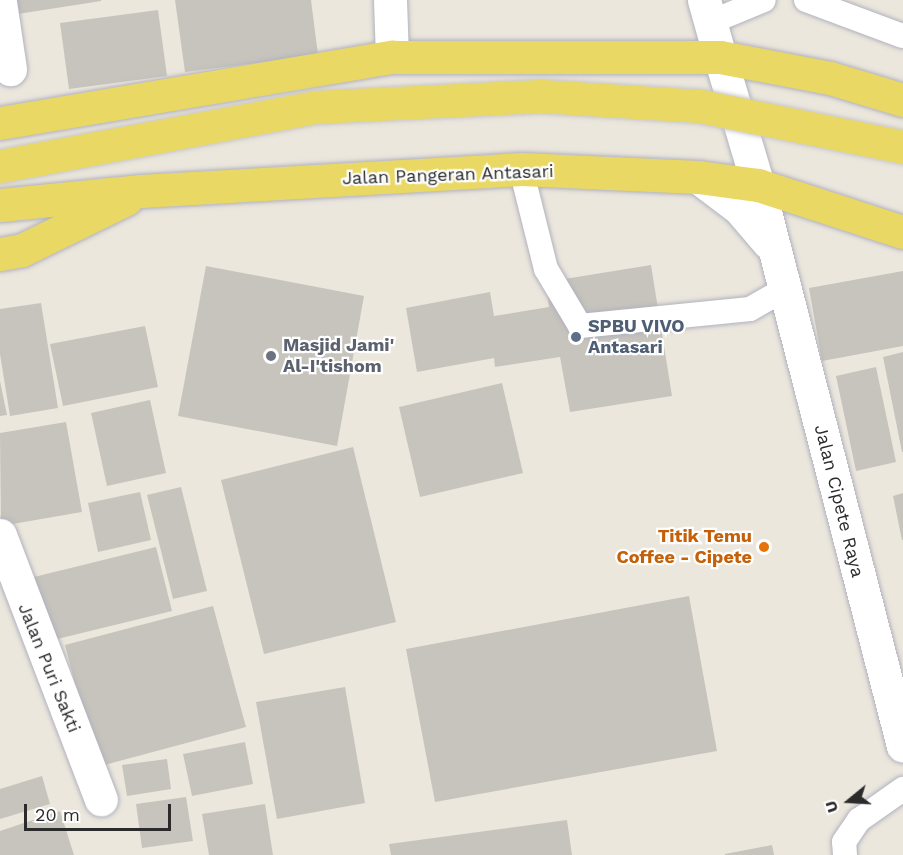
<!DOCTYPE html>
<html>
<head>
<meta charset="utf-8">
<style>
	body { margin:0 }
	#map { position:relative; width:903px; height:855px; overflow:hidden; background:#ece7dd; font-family:"Work Sans",sans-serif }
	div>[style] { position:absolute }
	.building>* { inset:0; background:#c7c4bd }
	.roads { filter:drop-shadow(0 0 2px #b1b2be) drop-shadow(0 0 2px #b1b2be) }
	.service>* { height:24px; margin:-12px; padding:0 12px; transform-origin:12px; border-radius:12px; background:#fff }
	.minor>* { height:33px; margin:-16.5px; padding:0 16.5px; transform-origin:16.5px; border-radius:16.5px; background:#fff }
	.tertiary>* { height:33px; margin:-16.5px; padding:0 16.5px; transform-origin:16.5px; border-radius:16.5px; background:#fff }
	.secondary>* { height:33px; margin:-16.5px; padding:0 16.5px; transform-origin:16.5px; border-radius:16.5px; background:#fff }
	.primary>* { height:33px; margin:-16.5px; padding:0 16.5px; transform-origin:16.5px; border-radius:16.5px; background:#ead864 }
	.bridges { filter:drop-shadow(0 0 2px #c8c8c8) drop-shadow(0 0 2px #c8c8c8) }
	.primary-bridge>* { height:33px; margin:-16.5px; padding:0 16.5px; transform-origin:16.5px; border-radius:16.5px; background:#ead864 }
	.dots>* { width:16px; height:16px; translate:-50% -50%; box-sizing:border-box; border:3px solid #fff; border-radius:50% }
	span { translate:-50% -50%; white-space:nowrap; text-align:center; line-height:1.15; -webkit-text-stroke:4.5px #fff; paint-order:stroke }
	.street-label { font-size:18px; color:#2b2b2b }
	.service-label { font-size:18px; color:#4e5e75; font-weight:700 }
	.left { translate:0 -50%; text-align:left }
	.worship-label { font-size:18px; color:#5b616d; font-weight:700 }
	.food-label { font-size:18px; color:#c56008; font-weight:700 }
	.right { translate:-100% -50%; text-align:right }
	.north { position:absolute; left:819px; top:771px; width:60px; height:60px; -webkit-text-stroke:4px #fff; paint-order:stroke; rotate:252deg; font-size:16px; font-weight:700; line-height:24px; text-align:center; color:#2b2b2b }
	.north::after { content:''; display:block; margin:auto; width:21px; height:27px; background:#2b2b2b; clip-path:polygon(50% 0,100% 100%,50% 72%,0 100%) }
	.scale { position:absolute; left:24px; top:804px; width:147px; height:27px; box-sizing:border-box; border:3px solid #2b2b2b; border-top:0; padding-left:8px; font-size:18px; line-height:21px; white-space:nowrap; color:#2b2b2b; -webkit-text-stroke:4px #fff; paint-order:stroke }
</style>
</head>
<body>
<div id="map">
	<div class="building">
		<i style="clip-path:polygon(3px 0,101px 0,101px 1px,5px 16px)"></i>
		<i style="clip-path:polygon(175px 0,311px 0,318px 55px,185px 72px)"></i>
		<i style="clip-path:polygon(158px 10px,167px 76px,69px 89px,60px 23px)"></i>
		<i style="clip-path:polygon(651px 265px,672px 396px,570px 412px,560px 357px,495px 367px,494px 358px,417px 372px,406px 308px,490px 292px,494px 316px,549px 307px,546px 282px)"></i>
		<i style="clip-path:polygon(206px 266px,364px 296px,337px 446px,178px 416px)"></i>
		<i style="clip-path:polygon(903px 271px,903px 346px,822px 361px,809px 288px)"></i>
		<i style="clip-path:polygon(41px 303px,58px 408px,10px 416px,0 354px,0 309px)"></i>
		<i style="clip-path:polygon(145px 326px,158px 387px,63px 406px,50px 344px)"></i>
		<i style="clip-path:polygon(903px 352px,903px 452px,902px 452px,883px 357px)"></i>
		<i style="clip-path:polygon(876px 367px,896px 462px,856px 471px,836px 376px)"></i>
		<i style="clip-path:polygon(0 381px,7px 415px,0 416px)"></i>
		<i style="clip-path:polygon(502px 383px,523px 473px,420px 497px,399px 407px)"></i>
		<i style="clip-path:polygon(150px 400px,166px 473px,107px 486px,91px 413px)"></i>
		<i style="clip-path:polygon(66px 422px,82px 512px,1px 526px,0 433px)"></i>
		<i style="clip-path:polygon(353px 447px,396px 622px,264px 654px,221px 480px)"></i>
		<i style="clip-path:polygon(181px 487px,207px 591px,173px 599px,147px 495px)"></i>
		<i style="clip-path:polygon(140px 492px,151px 540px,98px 552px,88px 503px)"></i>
		<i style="clip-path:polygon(903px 493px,903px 540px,902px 540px,893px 496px)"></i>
		<i style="clip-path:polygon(156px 547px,172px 611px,49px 641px,34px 577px)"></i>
		<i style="clip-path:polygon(689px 596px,717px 751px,435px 802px,406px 649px)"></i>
		<i style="clip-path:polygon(213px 606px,246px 727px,97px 767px,65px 645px)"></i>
		<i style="clip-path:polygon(345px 687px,365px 803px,277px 819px,256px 702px)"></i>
		<i style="clip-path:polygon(245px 742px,253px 784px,192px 796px,183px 754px)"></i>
		<i style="clip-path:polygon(167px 759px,171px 789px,127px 796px,122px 765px)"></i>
		<i style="clip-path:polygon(42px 776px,50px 804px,0 819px,0 789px)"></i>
		<i style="clip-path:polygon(186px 797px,193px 841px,142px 848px,136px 804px)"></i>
		<i style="clip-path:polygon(265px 804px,273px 855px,209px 855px,202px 814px)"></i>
		<i style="clip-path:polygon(60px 811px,74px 855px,0 855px,0 831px)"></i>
		<i style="clip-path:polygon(567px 820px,572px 855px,391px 855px,389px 844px)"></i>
		<i style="clip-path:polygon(772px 845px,774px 855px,725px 855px,725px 854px)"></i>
	</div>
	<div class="roads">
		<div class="service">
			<i style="left:806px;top:0;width:103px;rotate:20.4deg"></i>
			<i style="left:711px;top:22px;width:57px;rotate:-22.5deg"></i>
			<i style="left:521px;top:169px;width:103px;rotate:76deg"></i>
			<i style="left:546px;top:269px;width:66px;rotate:59.2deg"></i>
			<i style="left:580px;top:326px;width:171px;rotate:-5.7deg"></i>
			<i style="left:750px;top:309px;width:40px;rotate:-29.7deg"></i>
			<i style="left:845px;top:855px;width:13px;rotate:-94deg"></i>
			<i style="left:844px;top:842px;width:27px;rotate:-56deg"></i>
			<i style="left:859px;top:820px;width:54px;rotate:-35.2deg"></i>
		</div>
		<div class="minor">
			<i style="left:390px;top:0;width:57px;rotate:88deg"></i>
			<i style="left:0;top:2px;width:68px;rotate:81.5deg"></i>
			<i style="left:0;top:535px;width:283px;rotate:69.1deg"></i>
		</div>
		<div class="tertiary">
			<i style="left:704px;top:0;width:59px;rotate:74.3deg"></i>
		</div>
		<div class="secondary">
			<i style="left:720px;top:57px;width:134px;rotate:73.5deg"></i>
			<i style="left:758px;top:185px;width:579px;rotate:75.51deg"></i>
			<i style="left:698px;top:177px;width:51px;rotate:37.1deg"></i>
			<i style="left:739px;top:208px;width:46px;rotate:49.4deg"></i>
		</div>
		<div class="primary">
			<i style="left:0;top:123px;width:398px;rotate:-9.6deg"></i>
			<i style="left:392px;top:57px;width:328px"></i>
			<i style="left:720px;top:57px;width:112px;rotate:10.8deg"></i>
			<i style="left:830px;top:78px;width:76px;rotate:16.8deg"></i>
			<i style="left:0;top:205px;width:142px;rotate:-5.7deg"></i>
			<i style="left:141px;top:191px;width:381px;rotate:-3.3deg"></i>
			<i style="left:521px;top:169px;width:177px;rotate:2.6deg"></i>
			<i style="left:698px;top:177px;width:61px;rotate:7.6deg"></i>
			<i style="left:758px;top:185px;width:152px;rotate:18deg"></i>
			<i style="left:0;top:254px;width:22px;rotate:-10deg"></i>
			<i style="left:22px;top:250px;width:116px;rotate:-26.1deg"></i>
		</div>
	</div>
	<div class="bridges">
		<div class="primary-bridge">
			<i style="left:0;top:166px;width:320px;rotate:-10.6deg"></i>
			<i style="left:315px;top:107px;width:226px;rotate:-2.8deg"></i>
			<i style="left:541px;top:96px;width:159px;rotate:3.6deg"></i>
			<i style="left:700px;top:106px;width:207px;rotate:11.4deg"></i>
		</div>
	</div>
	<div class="dots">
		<i style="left:576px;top:337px;background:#5c6f8a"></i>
		<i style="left:271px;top:356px;background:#6b7280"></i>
		<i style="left:764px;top:547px;background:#e8710a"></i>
	</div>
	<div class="street-label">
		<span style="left:448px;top:175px;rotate:-2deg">Jalan Pangeran Antasari</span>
		<span style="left:839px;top:501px;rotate:76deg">Jalan Cipete Raya</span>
		<span style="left:49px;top:668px;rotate:68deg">Jalan Puri Sakti</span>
	</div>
	<div class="service-label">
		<span class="left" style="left:588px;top:337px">SPBU VIVO<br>Antasari</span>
	</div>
	<div class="worship-label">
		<span class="left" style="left:283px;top:356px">Masjid Jami'<br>Al-I'tishom</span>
	</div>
	<div class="food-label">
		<span class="right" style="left:752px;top:547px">Titik Temu<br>Coffee - Cipete</span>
	</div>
	<div class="north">U</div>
	<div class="scale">20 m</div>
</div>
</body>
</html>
